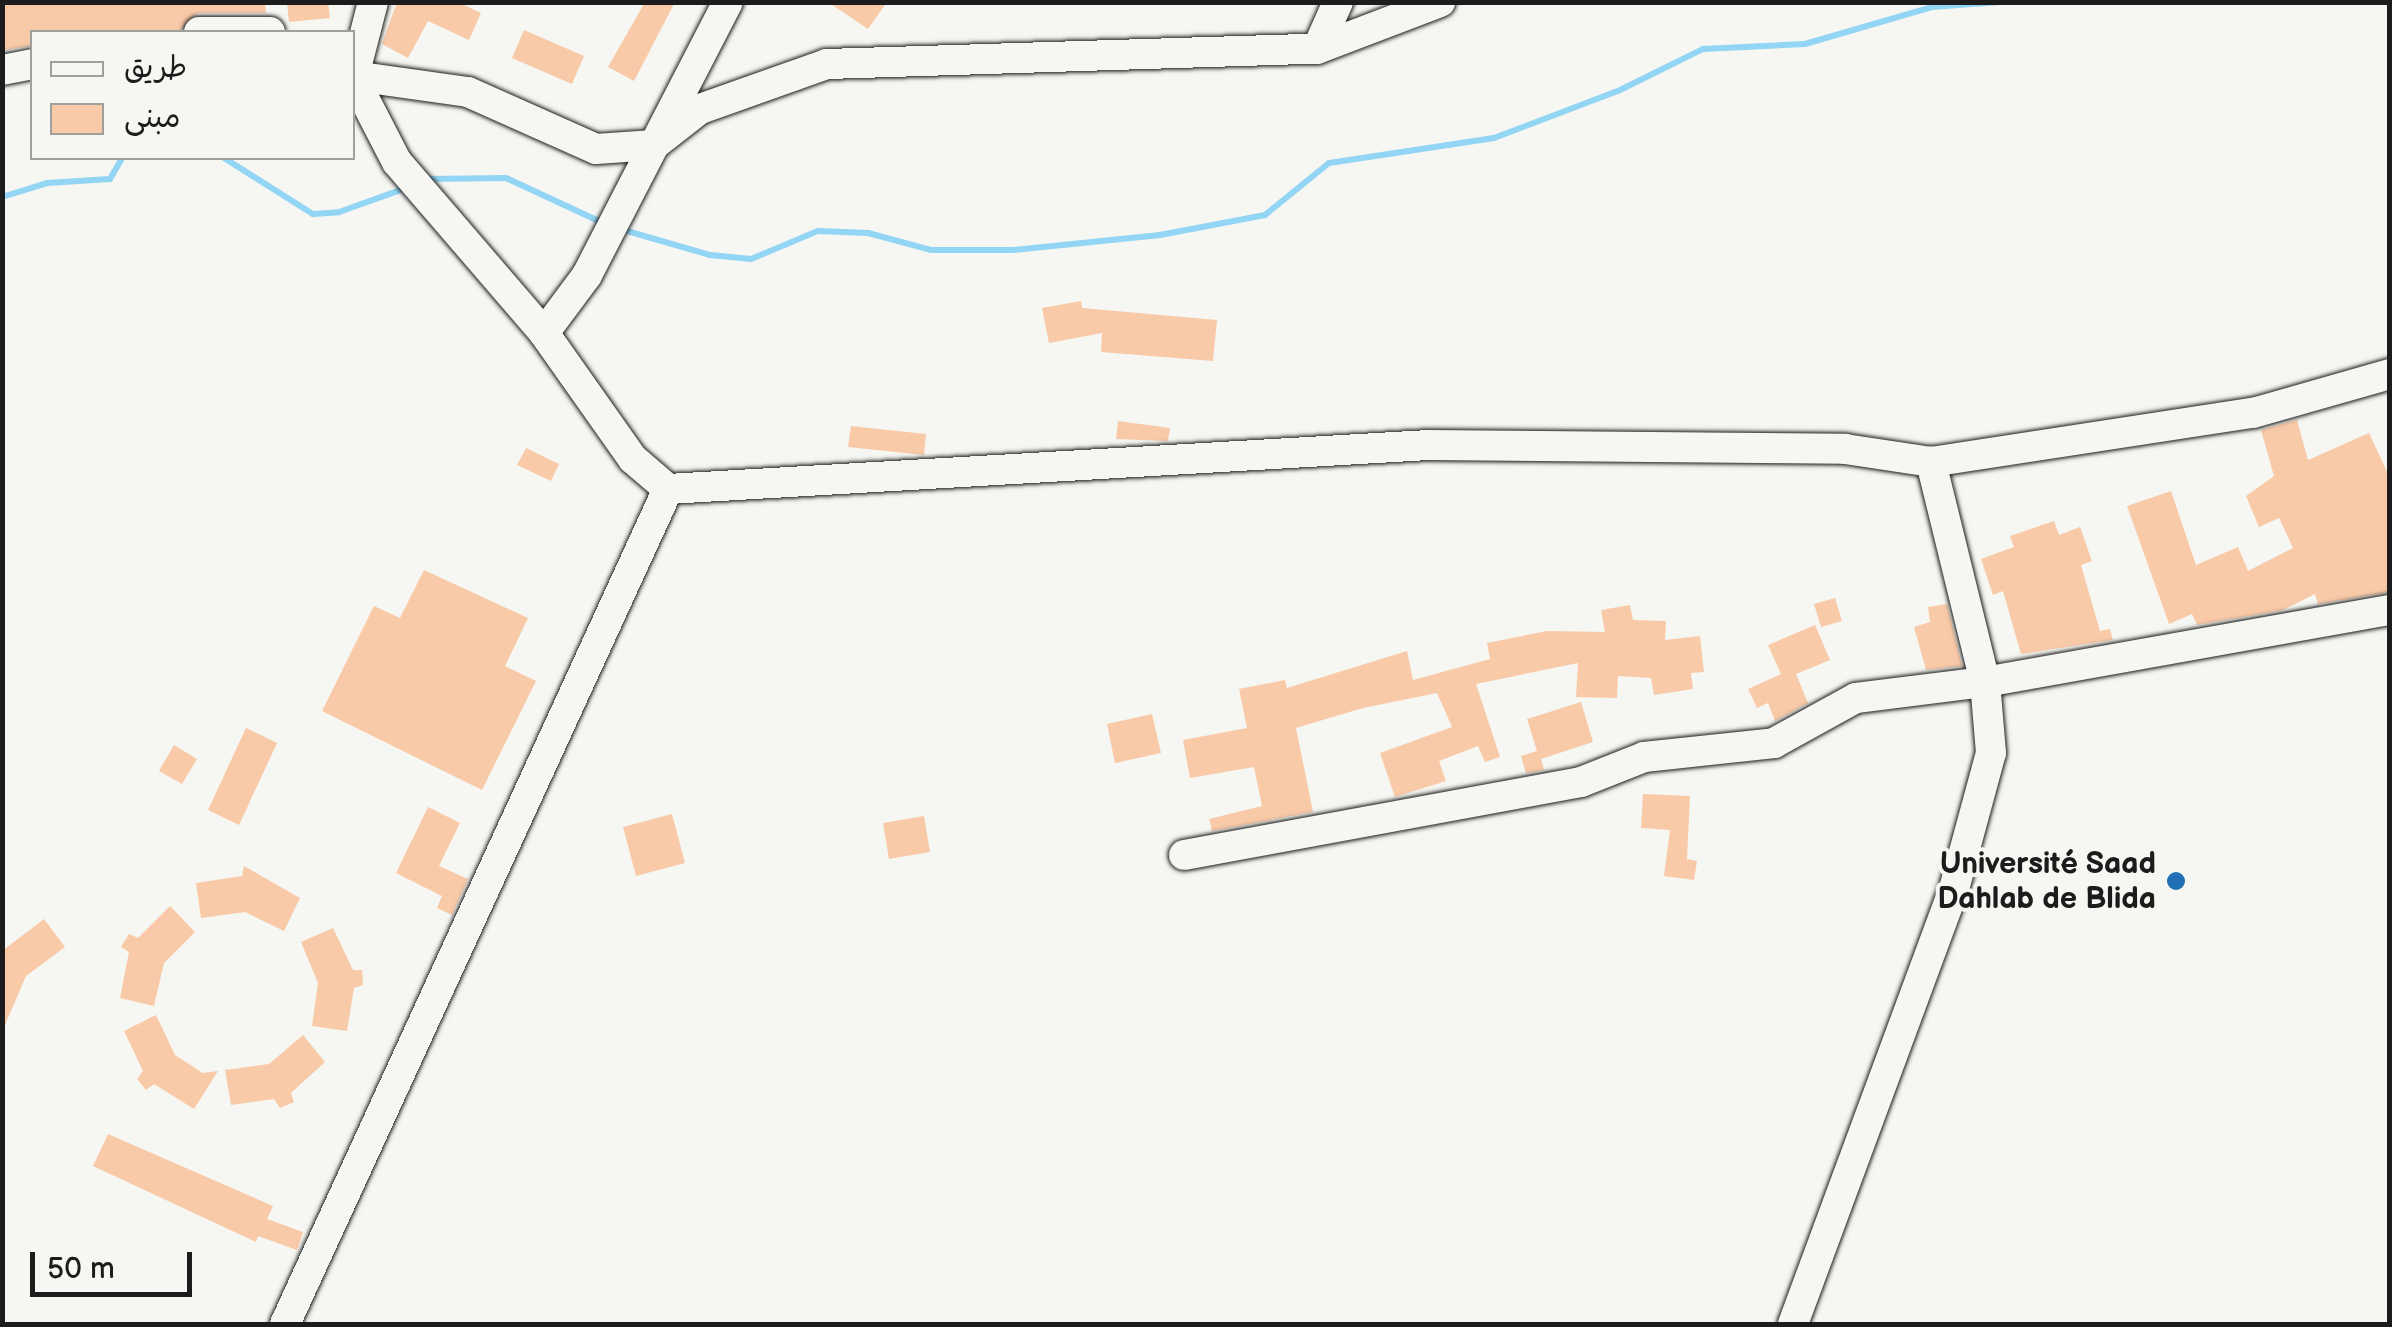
<!DOCTYPE html>
<html>
<head>
<meta charset="utf-8">
<style>
	body { margin:0 }
	#map { position:relative; width:2392px; height:1327px; overflow:hidden; background:#f6f6f2; font-family:"Balsamiq Sans","Playpen Sans Arabic",sans-serif }
	div>[style] { position:absolute }
	.stream>* { height:6px; margin:-3px; padding:0 3px; transform-origin:3px; border-radius:3px; background:#92d5f4 }
	.building>* { inset:0; background:#f9caa8 }
	.roads { filter:drop-shadow(0 0 2px #1c1c1c) drop-shadow(0 0 2px #1c1c1c) }
	.minor>* { height:30px; margin:-15px; padding:0 15px; transform-origin:15px; border-radius:15px; background:#f6f6f2 }
	.dots>* { width:28px; height:28px; translate:-50% -50%; box-sizing:border-box; border:5px solid #f6f6f2; border-radius:50% }
	span { translate:-50% -50%; white-space:nowrap; text-align:center; line-height:1.15; -webkit-text-stroke:8px #f6f6f2; paint-order:stroke }
	.poi-label { font-size:30px; color:#1c1c1c; font-weight:700 }
	.right { translate:-100% -50%; text-align:right }
	.frame { position:absolute; inset:0; border:5px solid #1c1c1c; pointer-events:none }
	.legend { position:absolute; left:30px; top:30px; width:325px; height:130px; box-sizing:border-box; background:#f6f6f2; border:2px solid #9f9f9c; margin:0; padding:12px 18px; list-style:none; font-size:30px; color:#1c1c1c }
	.legend li { display:flex; align-items:center; gap:20px; height:50px }
	.legend b { width:50px; border:2px solid #9f9f9c }
	.scale { position:absolute; left:30px; top:1252px; width:162px; height:45px; box-sizing:border-box; border:5px solid #1c1c1c; border-top:0; padding-left:12px; font-size:30px; line-height:35px; white-space:nowrap; color:#1c1c1c; -webkit-text-stroke:8px #f6f6f2; paint-order:stroke }
</style>
</head>
<body>
<div id="map">
	<div class="stream">
		<i style="left:224px;top:158px;width:105px;rotate:32.2deg"></i>
		<i style="left:313px;top:214px;width:26px;rotate:-4deg"></i>
		<i style="left:339px;top:212px;width:71px;rotate:-19.7deg"></i>
		<i style="left:427px;top:179px;width:79px;rotate:-0.7deg"></i>
		<i style="left:506px;top:178px;width:107px;rotate:24.9deg"></i>
		<i style="left:2px;top:197px;width:47px;rotate:-17.3deg"></i>
		<i style="left:47px;top:183px;width:63px;rotate:-3.6deg"></i>
		<i style="left:110px;top:179px;width:24px;rotate:-60deg"></i>
		<i style="left:620px;top:229px;width:94px;rotate:16.1deg"></i>
		<i style="left:710px;top:255px;width:41px;rotate:5.6deg"></i>
		<i style="left:751px;top:259px;width:73px;rotate:-22.7deg"></i>
		<i style="left:818px;top:231px;width:50px;rotate:2.3deg"></i>
		<i style="left:868px;top:233px;width:65px;rotate:15.1deg"></i>
		<i style="left:931px;top:250px;width:82px"></i>
		<i style="left:1013px;top:250px;width:148px;rotate:-5.8deg"></i>
		<i style="left:1160px;top:235px;width:107px;rotate:-10.8deg"></i>
		<i style="left:1265px;top:215px;width:82px;rotate:-39.1deg"></i>
		<i style="left:1329px;top:163px;width:167px;rotate:-8.6deg"></i>
		<i style="left:1494px;top:138px;width:133px;rotate:-20.8deg"></i>
		<i style="left:1618px;top:91px;width:95px;rotate:-26.3deg"></i>
		<i style="left:1703px;top:49px;width:102px;rotate:-2.8deg"></i>
		<i style="left:1805px;top:44px;width:132px;rotate:-16.2deg"></i>
		<i style="left:1932px;top:7px;width:67px;rotate:-4.3deg"></i>
	</div>
	<div class="building">
		<i style="clip-path:polygon(2px 2px,265px 2px,266px 13px,198px 13px,181px 30px,159px 32px,32px 32px,32px 46px,4px 50px)"></i>
		<i style="clip-path:polygon(287px 2px,328px 2px,330px 18px,289px 22px)"></i>
		<i style="clip-path:polygon(397px 2px,458px 2px,481px 13px,469px 40px,428px 21px,408px 58px,382px 44px)"></i>
		<i style="clip-path:polygon(645px 2px,675px 2px,634px 81px,608px 67px)"></i>
		<i style="clip-path:polygon(828px 2px,887px 2px,868px 29px)"></i>
		<i style="clip-path:polygon(524px 30px,584px 56px,572px 84px,512px 58px)"></i>
		<i style="clip-path:polygon(1081px 301px,1082px 308px,1217px 320px,1213px 361px,1101px 352px,1102px 333px,1049px 343px,1042px 308px)"></i>
		<i style="clip-path:polygon(2297px 420px,2308px 460px,2369px 433px,2390px 478px,2390px 592px,2318px 604px,2315px 594px,2283px 610px,2197px 625px,2192px 614px,2169px 624px,2127px 506px,2171px 491px,2196px 565px,2238px 547px,2248px 571px,2293px 548px,2279px 518px,2259px 527px,2246px 496px,2274px 476px,2261px 430px)"></i>
		<i style="clip-path:polygon(1118px 421px,1170px 428px,1168px 441px,1116px 439px)"></i>
		<i style="clip-path:polygon(851px 426px,926px 434px,924px 455px,848px 447px)"></i>
		<i style="clip-path:polygon(526px 448px,559px 464px,551px 481px,517px 465px)"></i>
		<i style="clip-path:polygon(2054px 521px,2059px 535px,2080px 527px,2092px 561px,2081px 565px,2100px 631px,2110px 629px,2113px 640px,2021px 654px,2003px 591px,1993px 595px,1981px 559px,2014px 547px,2010px 536px)"></i>
		<i style="clip-path:polygon(424px 570px,528px 618px,505px 666px,536px 681px,482px 790px,322px 711px,374px 606px,400px 618px)"></i>
		<i style="clip-path:polygon(1835px 598px,1842px 621px,1821px 627px,1814px 604px)"></i>
		<i style="clip-path:polygon(1947px 604px,1962px 666px,1926px 670px,1914px 627px,1930px 622px,1928px 607px)"></i>
		<i style="clip-path:polygon(1630px 605px,1633px 620px,1666px 621px,1665px 640px,1700px 636px,1704px 672px,1691px 673px,1693px 689px,1654px 695px,1651px 678px,1618px 676px,1617px 698px,1576px 697px,1578px 663px,1476px 684px,1500px 757px,1485px 762px,1478px 746px,1439px 761px,1446px 781px,1395px 797px,1380px 753px,1452px 727px,1437px 693px,1363px 708px,1296px 728px,1313px 812px,1212px 831px,1209px 819px,1262px 806px,1254px 767px,1190px 778px,1183px 740px,1247px 728px,1239px 689px,1285px 680px,1287px 688px,1407px 651px,1413px 680px,1490px 659px,1487px 643px,1547px 631px,1605px 632px,1601px 610px)"></i>
		<i style="clip-path:polygon(1815px 625px,1830px 660px,1796px 674px,1808px 703px,1775px 721px,1768px 703px,1757px 708px,1748px 689px,1781px 674px,1768px 645px)"></i>
		<i style="clip-path:polygon(1581px 702px,1593px 742px,1541px 759px,1544px 770px,1526px 773px,1521px 756px,1537px 751px,1527px 719px)"></i>
		<i style="clip-path:polygon(1152px 714px,1161px 753px,1115px 763px,1107px 724px)"></i>
		<i style="clip-path:polygon(246px 728px,277px 743px,239px 825px,208px 810px)"></i>
		<i style="clip-path:polygon(174px 745px,197px 759px,182px 784px,159px 771px)"></i>
		<i style="clip-path:polygon(1643px 794px,1690px 796px,1687px 859px,1697px 861px,1694px 880px,1664px 876px,1670px 830px,1641px 828px)"></i>
		<i style="clip-path:polygon(428px 807px,460px 823px,439px 866px,468px 879px,452px 915px,437px 908px,442px 896px,396px 873px)"></i>
		<i style="clip-path:polygon(672px 814px,685px 863px,636px 876px,623px 827px)"></i>
		<i style="clip-path:polygon(924px 816px,930px 852px,889px 859px,883px 823px)"></i>
		<i style="clip-path:polygon(244px 866px,300px 898px,284px 931px,245px 912px,201px 918px,196px 883px,242px 876px)"></i>
		<i style="clip-path:polygon(170px 906px,195px 932px,164px 963px,154px 1006px,120px 998px,129px 952px,121px 947px,129px 934px,138px 938px)"></i>
		<i style="clip-path:polygon(44px 919px,65px 947px,26px 976px,2px 1032px,2px 951px)"></i>
		<i style="clip-path:polygon(333px 928px,353px 970px,362px 970px,363px 985px,354px 988px,347px 1031px,312px 1026px,318px 983px,301px 942px)"></i>
		<i style="clip-path:polygon(156px 1015px,175px 1055px,203px 1073px,218px 1071px,194px 1109px,154px 1084px,146px 1090px,137px 1079px,143px 1071px,124px 1031px)"></i>
		<i style="clip-path:polygon(303px 1035px,325px 1062px,291px 1093px,294px 1102px,280px 1108px,274px 1099px,231px 1105px,225px 1070px,269px 1064px)"></i>
		<i style="clip-path:polygon(108px 1134px,273px 1206px,267px 1219px,303px 1232px,297px 1250px,258px 1236px,256px 1242px,93px 1166px)"></i>
	</div>
	<div class="roads">
		<div class="minor">
			<i style="left:373px;top:2px;width:76px;rotate:104.4deg"></i>
			<i style="left:354px;top:76px;width:115px;rotate:8deg"></i>
			<i style="left:468px;top:92px;width:140px;rotate:24deg"></i>
			<i style="left:596px;top:149px;width:58px;rotate:-3.9deg"></i>
			<i style="left:654px;top:145px;width:58px;rotate:-38deg"></i>
			<i style="left:700px;top:109px;width:135px;rotate:-19.5deg"></i>
			<i style="left:827px;top:64px;width:490px;rotate:-1.8deg"></i>
			<i style="left:1317px;top:49px;width:132px;rotate:-20.9deg"></i>
			<i style="left:199px;top:32px;width:71px"></i>
			<i style="left:1317px;top:49px;width:51px;rotate:-65.9deg"></i>
			<i style="left:2px;top:70px;width:31px;rotate:-11deg"></i>
			<i style="left:352px;top:75px;width:98px;rotate:62.7deg"></i>
			<i style="left:397px;top:162px;width:225px;rotate:49.3deg"></i>
			<i style="left:544px;top:333px;width:154px;rotate:54.8deg"></i>
			<i style="left:633px;top:459px;width:46px;rotate:40.6deg"></i>
			<i style="left:668px;top:489px;width:761px;rotate:-3.31deg"></i>
			<i style="left:1428px;top:445px;width:417px;rotate:0.5deg"></i>
			<i style="left:1845px;top:449px;width:87px;rotate:8.6deg"></i>
			<i style="left:1931px;top:462px;width:326px;rotate:-8.7deg"></i>
			<i style="left:2253px;top:413px;width:142px;rotate:-15.9deg"></i>
			<i style="left:544px;top:333px;width:72px;rotate:-53.4deg"></i>
			<i style="left:587px;top:275px;width:307px;rotate:-62.7deg"></i>
			<i style="left:1184px;top:855px;width:404px;rotate:-10.4deg"></i>
			<i style="left:1581px;top:782px;width:68px;rotate:-21.6deg"></i>
			<i style="left:1644px;top:757px;width:131px;rotate:-6.1deg"></i>
			<i style="left:1774px;top:743px;width:94px;rotate:-28.8deg"></i>
			<i style="left:1856px;top:698px;width:130px;rotate:-7.1deg"></i>
			<i style="left:1985px;top:682px;width:227px;rotate:-103.8deg"></i>
			<i style="left:285px;top:1324px;width:919px;rotate:-65.36deg"></i>
			<i style="left:1793px;top:1324px;width:464px;rotate:-69.7deg"></i>
			<i style="left:1954px;top:889px;width:141px;rotate:-74.8deg"></i>
			<i style="left:1991px;top:753px;width:71px;rotate:-94.8deg"></i>
			<i style="left:1985px;top:682px;width:411px;rotate:-10.1deg"></i>
		</div>
	</div>
	<div class="dots">
		<i style="left:2176px;top:881px;background:#1f6fb2"></i>
	</div>
	<div class="poi-label">
		<span class="right" style="left:2156px;top:881px">Université Saad<br>Dahlab de Blida</span>
	</div>
	<div class="frame"></div>
	<ul class="legend">
	<li><b style="height:12px;background:#f6f6f2"></b>طريق</li>
	<li><b style="height:28px;background:#f9caa8"></b>مبنى</li>
	</ul>
	<div class="scale">50 m</div>
</div>
</body>
</html>
